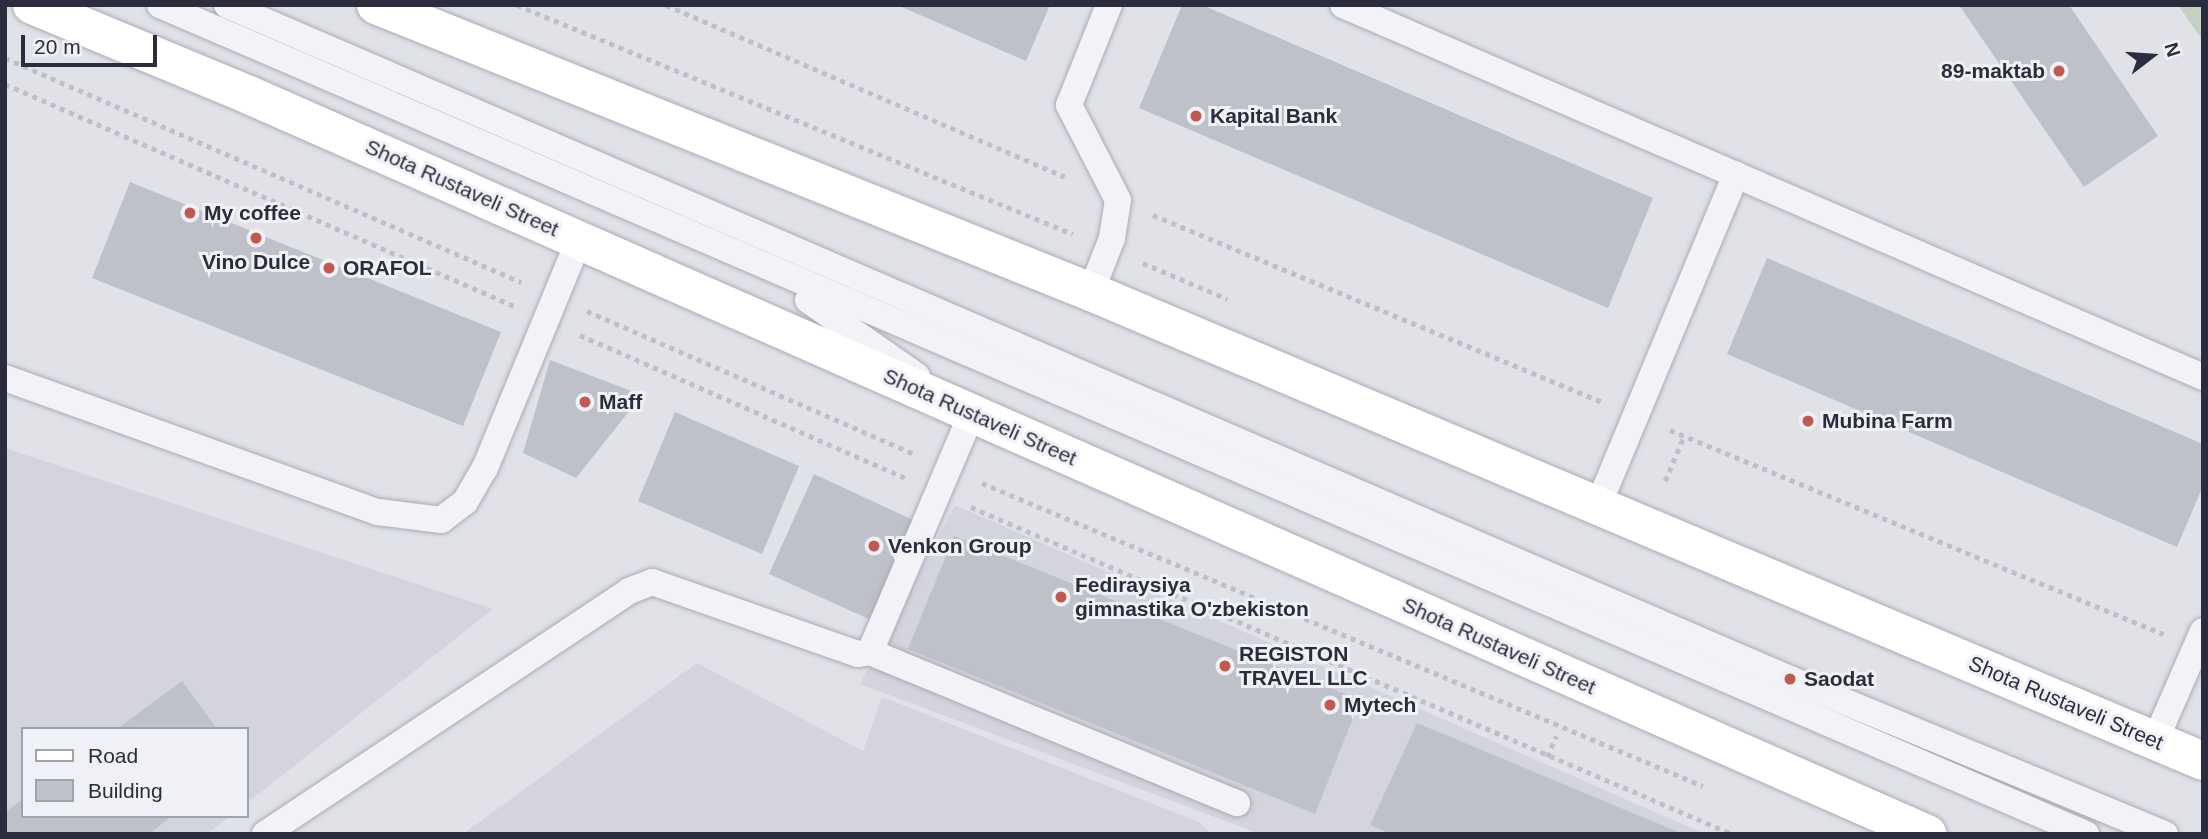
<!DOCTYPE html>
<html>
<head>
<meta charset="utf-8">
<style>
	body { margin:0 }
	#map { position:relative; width:2208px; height:839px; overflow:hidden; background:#e0e2e8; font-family:Helvetica,sans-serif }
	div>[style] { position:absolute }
	.built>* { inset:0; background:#d3d4dd }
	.green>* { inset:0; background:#c3d1c2 }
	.building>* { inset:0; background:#bec0ca }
	.path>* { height:4.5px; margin-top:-2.25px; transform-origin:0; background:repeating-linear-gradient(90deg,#bfc0c7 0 5px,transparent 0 10px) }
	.roads { filter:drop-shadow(0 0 2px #aaacb5) drop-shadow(0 0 2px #aaacb5) }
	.service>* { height:26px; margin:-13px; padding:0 13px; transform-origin:13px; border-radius:13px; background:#f3f3f7 }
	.primary>* { height:38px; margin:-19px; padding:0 19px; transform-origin:19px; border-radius:19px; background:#fff }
	.dots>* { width:19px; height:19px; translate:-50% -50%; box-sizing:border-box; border:4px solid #f0f1f6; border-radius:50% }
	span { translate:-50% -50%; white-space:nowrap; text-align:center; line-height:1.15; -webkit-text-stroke:6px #f0f1f6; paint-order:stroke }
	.poi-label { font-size:21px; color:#2b2d3e; font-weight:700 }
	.right { translate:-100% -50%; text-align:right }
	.left { translate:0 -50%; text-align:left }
	.street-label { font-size:21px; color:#2b2d3e }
	.frame { position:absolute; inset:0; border:7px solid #2b2d3e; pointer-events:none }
	.legend { position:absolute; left:21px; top:727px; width:228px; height:91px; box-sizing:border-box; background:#f0f1f6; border:2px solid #a1a3ac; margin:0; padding:9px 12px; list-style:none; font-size:21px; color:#2b2d3e }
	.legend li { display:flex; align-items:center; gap:14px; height:35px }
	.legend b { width:35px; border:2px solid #a1a3ac }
	.north { position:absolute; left:2117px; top:21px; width:70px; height:70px; -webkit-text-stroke:5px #f0f1f6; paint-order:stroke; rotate:73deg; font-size:19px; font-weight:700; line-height:28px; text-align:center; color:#2b2d3e }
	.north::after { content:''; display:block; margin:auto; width:24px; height:32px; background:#2b2d3e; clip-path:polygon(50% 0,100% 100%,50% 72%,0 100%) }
	.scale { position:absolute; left:21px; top:35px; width:136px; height:32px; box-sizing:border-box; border:4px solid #2b2d3e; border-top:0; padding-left:9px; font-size:21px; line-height:24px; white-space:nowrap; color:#2b2d3e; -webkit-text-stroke:5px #f0f1f6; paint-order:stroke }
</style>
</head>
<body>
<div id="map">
	<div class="built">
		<i style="clip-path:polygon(5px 448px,493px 609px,247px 803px,247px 729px,23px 729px,23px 816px,230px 816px,207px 834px,5px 834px)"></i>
		<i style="clip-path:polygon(955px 505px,1705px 834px,1260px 834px,860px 684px)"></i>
		<i style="clip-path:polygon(697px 663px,863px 751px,882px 697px,1199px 822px,1212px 834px,463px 834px)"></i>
	</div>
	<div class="green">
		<i style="clip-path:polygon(2178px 5px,2203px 5px,2203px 41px)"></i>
	</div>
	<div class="building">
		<i style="clip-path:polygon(897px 5px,1050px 5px,1026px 61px)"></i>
		<i style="clip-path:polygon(1182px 5px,1202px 5px,1653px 198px,1608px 308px,1139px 108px)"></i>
		<i style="clip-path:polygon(1959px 5px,2069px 5px,2158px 136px,2084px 187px)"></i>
		<i style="clip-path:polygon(130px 182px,501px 332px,463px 426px,92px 278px)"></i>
		<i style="clip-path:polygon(1767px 258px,2203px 444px,2203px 486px,2177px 547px,1727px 354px)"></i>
		<i style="clip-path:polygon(550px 360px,642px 395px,576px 478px,523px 453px)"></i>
		<i style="clip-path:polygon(675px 412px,799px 466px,762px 554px,638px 501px)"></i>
		<i style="clip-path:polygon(814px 474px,915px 521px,871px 620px,769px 574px)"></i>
		<i style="clip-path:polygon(954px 536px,1360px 700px,1315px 814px,908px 649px)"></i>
		<i style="clip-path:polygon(182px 681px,217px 729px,117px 729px)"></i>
		<i style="clip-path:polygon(1417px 723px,1683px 834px,1390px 834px,1370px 825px)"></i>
		<i style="clip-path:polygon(23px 799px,23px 816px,172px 816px,149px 834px,5px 834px,5px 812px)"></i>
	</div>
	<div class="path">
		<i style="left:517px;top:5px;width:601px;rotate:22.39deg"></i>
		<i style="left:666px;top:5px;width:434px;rotate:23.3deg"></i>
		<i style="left:5px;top:58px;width:563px;rotate:23.47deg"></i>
		<i style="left:5px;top:84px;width:555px;rotate:23.56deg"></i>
		<i style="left:1153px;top:215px;width:489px;rotate:22.6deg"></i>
		<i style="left:1143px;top:263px;width:92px;rotate:23deg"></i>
		<i style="left:587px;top:311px;width:359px;rotate:23.6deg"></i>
		<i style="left:580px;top:335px;width:355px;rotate:23.7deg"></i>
		<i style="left:1670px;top:430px;width:534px;rotate:22.48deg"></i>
		<i style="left:1665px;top:481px;width:49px;rotate:-67.1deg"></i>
		<i style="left:982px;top:483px;width:782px;rotate:22.79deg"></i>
		<i style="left:971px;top:507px;width:828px;rotate:23.25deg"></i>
		<i style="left:1547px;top:757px;width:23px;rotate:-67deg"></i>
	</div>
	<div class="roads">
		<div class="service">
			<i style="left:160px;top:5px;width:2097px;rotate:23.29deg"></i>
			<i style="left:227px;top:5px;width:1702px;rotate:23.33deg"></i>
			<i style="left:1790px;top:679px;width:406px;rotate:22.5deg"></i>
			<i style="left:1343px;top:5px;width:937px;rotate:23.39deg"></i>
			<i style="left:1091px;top:292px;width:58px;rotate:-68.7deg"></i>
			<i style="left:1112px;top:238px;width:38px;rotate:-81deg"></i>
			<i style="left:1118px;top:200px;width:107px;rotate:-117.3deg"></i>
			<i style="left:1069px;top:105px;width:108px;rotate:-68.2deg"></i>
			<i style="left:808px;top:300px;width:133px;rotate:34.9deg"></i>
			<i style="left:5px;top:378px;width:396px;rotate:19.8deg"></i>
			<i style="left:378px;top:512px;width:64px;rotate:7.2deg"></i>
			<i style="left:441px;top:520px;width:30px;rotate:-37deg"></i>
			<i style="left:465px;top:502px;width:39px;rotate:-60deg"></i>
			<i style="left:485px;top:468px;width:247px;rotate:-67.6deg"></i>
			<i style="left:1598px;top:506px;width:359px;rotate:-67.4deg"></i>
			<i style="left:870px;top:652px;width:397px;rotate:22.4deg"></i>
			<i style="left:2155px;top:741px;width:120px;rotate:-66.4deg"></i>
			<i style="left:265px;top:834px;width:438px;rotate:-33.7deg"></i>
			<i style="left:629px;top:591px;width:25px;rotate:-21deg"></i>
			<i style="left:652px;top:582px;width:218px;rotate:19.3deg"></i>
			<i style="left:858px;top:654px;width:12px;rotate:-9deg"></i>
			<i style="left:870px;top:652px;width:260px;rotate:-66.9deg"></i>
			<i style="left:972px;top:413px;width:17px;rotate:-144deg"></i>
		</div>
		<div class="primary">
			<i style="left:32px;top:5px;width:235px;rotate:22.5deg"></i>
			<i style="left:249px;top:95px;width:1834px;rotate:23.77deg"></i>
			<i style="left:376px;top:5px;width:770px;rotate:21.87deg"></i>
			<i style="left:1091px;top:292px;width:1207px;rotate:22.87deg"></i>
		</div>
	</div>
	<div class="dots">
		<i style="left:2059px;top:71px;background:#c15951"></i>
		<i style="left:1196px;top:116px;background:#c15951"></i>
		<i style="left:190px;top:213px;background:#c15951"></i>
		<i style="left:256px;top:238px;background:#c15951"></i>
		<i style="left:329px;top:268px;background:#c15951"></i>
		<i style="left:585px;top:402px;background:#c15951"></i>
		<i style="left:1808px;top:421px;background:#c15951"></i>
		<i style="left:874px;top:546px;background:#c15951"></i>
		<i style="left:1061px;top:597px;background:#c15951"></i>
		<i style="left:1225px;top:666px;background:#c15951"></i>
		<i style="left:1790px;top:679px;background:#c15951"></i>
		<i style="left:1330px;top:705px;background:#c15951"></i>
	</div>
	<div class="poi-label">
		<span class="right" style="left:2045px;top:71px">89-maktab</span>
		<span class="left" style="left:1210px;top:116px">Kapital Bank</span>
		<span class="left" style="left:204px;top:213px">My coffee</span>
		<span style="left:256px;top:262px">Vino Dulce</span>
		<span class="left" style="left:343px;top:268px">ORAFOL</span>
		<span class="left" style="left:599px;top:402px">Maff</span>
		<span class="left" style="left:1822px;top:421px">Mubina Farm</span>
		<span class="left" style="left:888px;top:546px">Venkon Group</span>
		<span class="left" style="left:1075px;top:597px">Fediraysiya<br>gimnastika O'zbekiston</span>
		<span class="left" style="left:1239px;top:666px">REGISTON<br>TRAVEL LLC</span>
		<span class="left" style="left:1804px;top:679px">Saodat</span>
		<span class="left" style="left:1344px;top:705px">Mytech</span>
	</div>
	<div class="street-label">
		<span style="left:462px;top:188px;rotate:24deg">Shota Rustaveli Street</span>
		<span style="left:980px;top:417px;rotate:24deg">Shota Rustaveli Street</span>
		<span style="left:1499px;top:646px;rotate:24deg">Shota Rustaveli Street</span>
		<span style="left:2066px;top:703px;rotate:23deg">Shota Rustaveli Street</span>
	</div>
	<div class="frame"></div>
	<ul class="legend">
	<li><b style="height:9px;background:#fff"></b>Road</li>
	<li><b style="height:19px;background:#bec0ca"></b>Building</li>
	</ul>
	<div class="north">N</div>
	<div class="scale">20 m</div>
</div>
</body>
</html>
